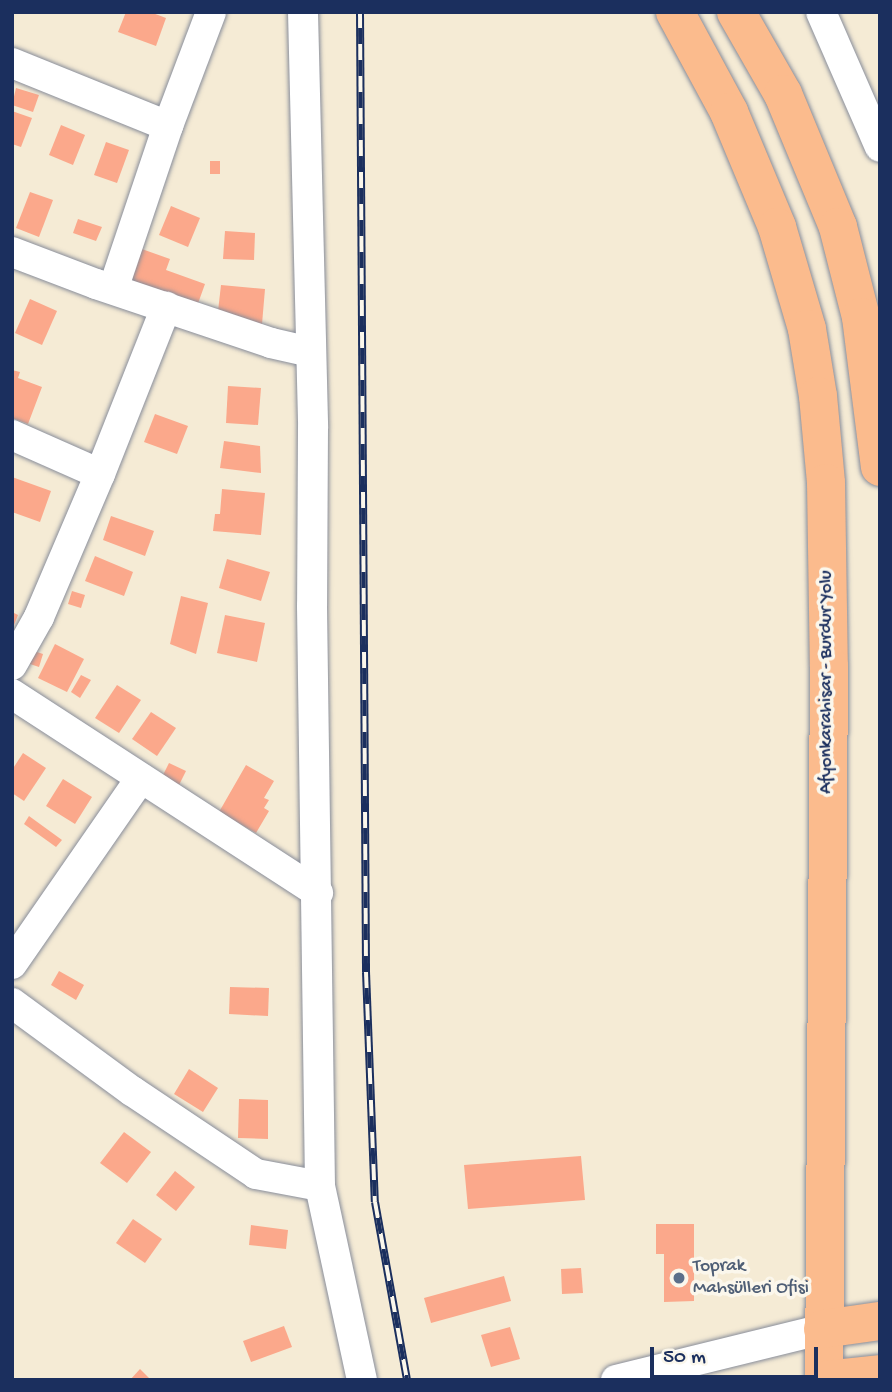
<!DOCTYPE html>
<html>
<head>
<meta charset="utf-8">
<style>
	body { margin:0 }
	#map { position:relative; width:892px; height:1392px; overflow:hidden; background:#f5ebd5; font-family:"Gochi Hand",sans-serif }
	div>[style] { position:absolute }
	.building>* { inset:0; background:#fba88b }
	.roads { filter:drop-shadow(0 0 2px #888d9a) drop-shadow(0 0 2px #888d9a) }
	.minor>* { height:30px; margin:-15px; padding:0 15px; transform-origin:15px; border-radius:15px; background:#fff }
	.highway>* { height:38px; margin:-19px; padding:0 19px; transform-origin:19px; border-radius:19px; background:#fbbb8d }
	.rail>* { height:8px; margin-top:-4px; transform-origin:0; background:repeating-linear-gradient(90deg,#fbf7ec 0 16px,#1b2f5e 0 32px); box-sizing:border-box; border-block:2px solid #1b2f5e }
	.dots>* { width:19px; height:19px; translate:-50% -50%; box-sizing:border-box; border:4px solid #fbf7ec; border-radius:50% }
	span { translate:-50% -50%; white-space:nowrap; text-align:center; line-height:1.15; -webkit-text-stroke:7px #fbf7ec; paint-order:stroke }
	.street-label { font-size:19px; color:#1b2f5e }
	.service-label { font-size:19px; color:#4e5e75 }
	.left { translate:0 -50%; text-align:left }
	.frame { position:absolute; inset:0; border:14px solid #1b2f5e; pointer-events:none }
	.scale { position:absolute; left:650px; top:1347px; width:168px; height:32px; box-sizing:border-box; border:4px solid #1b2f5e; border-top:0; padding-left:9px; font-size:21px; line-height:24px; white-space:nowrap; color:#1b2f5e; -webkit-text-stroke:5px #fbf7ec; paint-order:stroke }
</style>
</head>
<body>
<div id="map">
	<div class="building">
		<i style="clip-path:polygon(126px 12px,150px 12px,166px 18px,156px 46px,118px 32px)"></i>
		<i style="clip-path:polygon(16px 88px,39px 95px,33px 112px,12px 105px)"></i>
		<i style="clip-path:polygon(12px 111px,32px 118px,21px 147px,12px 144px)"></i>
		<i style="clip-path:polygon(61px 125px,85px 135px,73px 165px,49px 155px)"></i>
		<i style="clip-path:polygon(106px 142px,129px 150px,117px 183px,94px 175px)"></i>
		<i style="clip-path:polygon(210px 161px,220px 161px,220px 174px,210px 174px)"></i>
		<i style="clip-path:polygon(30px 192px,53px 200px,39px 237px,16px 228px)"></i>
		<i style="clip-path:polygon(171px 206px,200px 218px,188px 247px,159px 235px)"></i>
		<i style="clip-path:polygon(78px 219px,102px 227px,96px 241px,73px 233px)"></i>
		<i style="clip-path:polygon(225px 231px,255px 233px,254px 260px,223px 259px)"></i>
		<i style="clip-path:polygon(139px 248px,170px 259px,166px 270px,205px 284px,196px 309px,121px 283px)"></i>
		<i style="clip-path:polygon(221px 285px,265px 289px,262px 324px,217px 320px)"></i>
		<i style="clip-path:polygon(30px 299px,57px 311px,42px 345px,15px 333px)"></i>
		<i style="clip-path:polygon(12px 370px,20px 372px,18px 378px,42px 387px,28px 424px,12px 418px)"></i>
		<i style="clip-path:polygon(228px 386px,261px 388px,258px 425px,226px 423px)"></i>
		<i style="clip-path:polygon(155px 414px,188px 426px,177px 454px,144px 442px)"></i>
		<i style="clip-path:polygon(224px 441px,260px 446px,261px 473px,220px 468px)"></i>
		<i style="clip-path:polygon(12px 477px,51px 491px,40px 522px,12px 512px)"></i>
		<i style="clip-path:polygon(222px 489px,265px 493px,261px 535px,213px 531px,215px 514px,220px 514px)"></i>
		<i style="clip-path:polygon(111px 516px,154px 531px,145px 556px,103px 540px)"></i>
		<i style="clip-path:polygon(95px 556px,133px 572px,124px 596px,85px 581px)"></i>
		<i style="clip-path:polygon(227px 559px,270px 572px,261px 601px,219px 588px)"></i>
		<i style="clip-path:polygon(72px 591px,85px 595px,81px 608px,68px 604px)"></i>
		<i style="clip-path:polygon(181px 596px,208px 603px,196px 654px,170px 644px)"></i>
		<i style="clip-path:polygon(12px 612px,18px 615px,12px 630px)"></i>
		<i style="clip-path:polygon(225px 615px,265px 623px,257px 662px,217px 653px)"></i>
		<i style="clip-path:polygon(55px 644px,84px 659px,67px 692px,38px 678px)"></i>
		<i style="clip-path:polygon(31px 650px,43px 654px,39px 667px,27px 663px)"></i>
		<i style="clip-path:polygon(81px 675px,91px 680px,80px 698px,71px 692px)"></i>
		<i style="clip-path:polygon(117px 685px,141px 700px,119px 733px,95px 718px)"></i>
		<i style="clip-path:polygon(151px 712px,176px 728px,157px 756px,132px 739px)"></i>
		<i style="clip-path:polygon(23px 753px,46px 768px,24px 801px,12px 793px,12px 770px)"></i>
		<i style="clip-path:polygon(169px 763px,186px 771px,177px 789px,160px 781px)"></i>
		<i style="clip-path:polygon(246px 765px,274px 781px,264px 798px,269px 800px,264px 808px,269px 811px,256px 833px,219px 812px)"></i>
		<i style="clip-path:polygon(63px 779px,92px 797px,75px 824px,46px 806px)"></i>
		<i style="clip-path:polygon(29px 816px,62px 840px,56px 847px,24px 824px)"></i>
		<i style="clip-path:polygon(59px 971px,84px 985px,76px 1000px,51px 985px)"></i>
		<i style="clip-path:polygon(230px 987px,269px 988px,268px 1016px,229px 1014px)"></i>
		<i style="clip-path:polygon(189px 1069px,218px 1088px,203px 1112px,174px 1094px)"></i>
		<i style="clip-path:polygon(239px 1099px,268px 1100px,268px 1139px,238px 1138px)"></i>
		<i style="clip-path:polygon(124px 1132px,151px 1152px,127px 1183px,100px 1163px)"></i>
		<i style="clip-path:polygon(581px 1156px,585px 1200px,468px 1209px,464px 1165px)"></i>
		<i style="clip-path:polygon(175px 1171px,195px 1187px,176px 1211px,156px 1195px)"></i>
		<i style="clip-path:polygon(133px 1219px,162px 1239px,145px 1263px,116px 1243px)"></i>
		<i style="clip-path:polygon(656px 1224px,694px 1224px,694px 1301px,664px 1302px,664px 1254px,656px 1254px)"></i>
		<i style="clip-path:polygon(251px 1225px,288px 1230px,286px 1249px,249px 1245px)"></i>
		<i style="clip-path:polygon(581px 1268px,583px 1293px,562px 1294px,561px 1269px)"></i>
		<i style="clip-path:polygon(504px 1276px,511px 1301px,431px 1323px,424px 1298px)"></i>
		<i style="clip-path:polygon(284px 1326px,292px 1347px,251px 1362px,243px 1341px)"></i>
		<i style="clip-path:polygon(510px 1327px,520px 1359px,491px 1367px,481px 1335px)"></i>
		<i style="clip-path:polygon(140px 1369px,151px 1380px,130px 1380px)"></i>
	</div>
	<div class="roads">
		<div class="minor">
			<i style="left:303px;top:12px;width:416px;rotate:88.6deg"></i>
			<i style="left:313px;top:428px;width:178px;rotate:90.3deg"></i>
			<i style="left:312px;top:606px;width:580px;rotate:89.21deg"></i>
			<i style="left:320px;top:1186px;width:198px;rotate:77.8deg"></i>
			<i style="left:821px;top:12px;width:147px;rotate:66.4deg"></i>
			<i style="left:12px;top:63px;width:168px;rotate:22deg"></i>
			<i style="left:168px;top:126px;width:172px;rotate:108.6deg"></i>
			<i style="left:168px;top:126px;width:122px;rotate:-69.3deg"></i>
			<i style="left:12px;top:252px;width:90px;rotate:20.9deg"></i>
			<i style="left:96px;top:284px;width:185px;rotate:18.6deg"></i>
			<i style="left:271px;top:343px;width:41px;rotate:12.7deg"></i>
			<i style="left:12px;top:435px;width:96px;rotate:23.9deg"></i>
			<i style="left:12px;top:665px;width:55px;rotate:-60.6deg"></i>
			<i style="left:39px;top:617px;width:155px;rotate:-66.9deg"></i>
			<i style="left:100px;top:474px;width:180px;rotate:-68.4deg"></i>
			<i style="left:12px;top:694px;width:365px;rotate:33deg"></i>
			<i style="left:12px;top:964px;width:226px;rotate:-55.3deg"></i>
			<i style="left:12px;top:1003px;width:149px;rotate:36.3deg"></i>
			<i style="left:132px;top:1091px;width:149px;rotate:33.8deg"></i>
			<i style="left:256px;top:1174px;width:65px;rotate:10.6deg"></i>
			<i style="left:616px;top:1380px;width:213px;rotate:-13.8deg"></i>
		</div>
		<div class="highway">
			<i style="left:675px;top:12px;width:114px;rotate:61.6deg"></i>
			<i style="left:729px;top:112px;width:125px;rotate:67.3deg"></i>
			<i style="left:777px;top:227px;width:106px;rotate:73.6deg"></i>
			<i style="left:807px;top:329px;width:68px;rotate:80.7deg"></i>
			<i style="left:818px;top:396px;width:87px;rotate:84.7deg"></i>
			<i style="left:826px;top:483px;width:183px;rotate:89.1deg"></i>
			<i style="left:829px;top:666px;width:714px;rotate:90.4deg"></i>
			<i style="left:736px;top:12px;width:95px;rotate:60.2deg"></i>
			<i style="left:783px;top:94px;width:144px;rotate:67.5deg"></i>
			<i style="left:838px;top:227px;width:93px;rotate:75.7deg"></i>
			<i style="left:861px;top:317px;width:151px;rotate:82.8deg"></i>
			<i style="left:823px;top:1329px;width:58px;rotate:-8deg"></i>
			<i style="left:825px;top:1380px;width:55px;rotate:-6.2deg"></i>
		</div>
	</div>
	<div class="rail">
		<i style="left:360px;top:12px;width:960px;rotate:89.64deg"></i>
		<i style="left:366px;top:972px;width:230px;rotate:87.8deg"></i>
		<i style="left:375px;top:1202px;width:181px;rotate:79.8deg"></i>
	</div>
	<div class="dots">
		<i style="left:679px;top:1278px;background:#5c6f8a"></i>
	</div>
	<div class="street-label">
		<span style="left:827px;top:682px;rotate:-90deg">Afyonkarahisar - Burdur Yolu</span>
	</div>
	<div class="service-label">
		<span class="left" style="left:693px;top:1278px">Toprak<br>Mahsülleri Ofisi</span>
	</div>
	<div class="frame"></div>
	<div class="scale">50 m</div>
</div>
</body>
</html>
